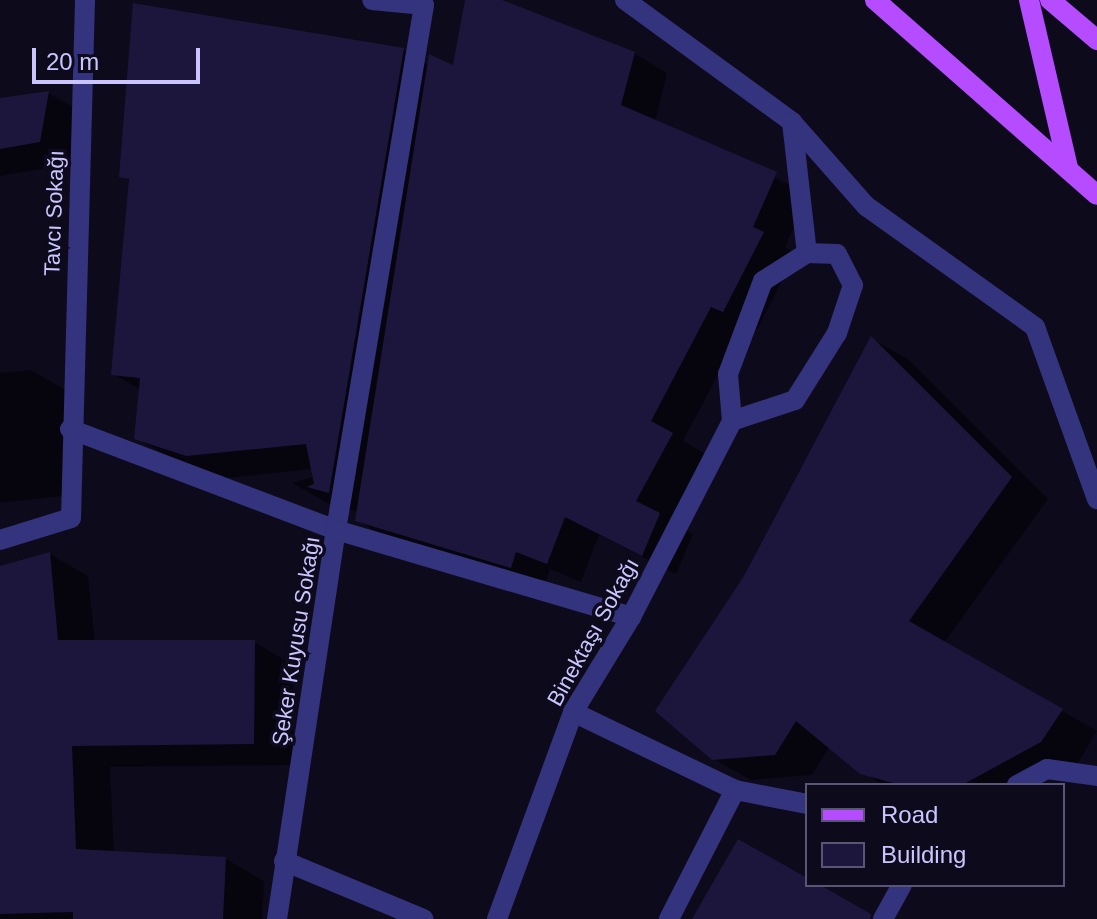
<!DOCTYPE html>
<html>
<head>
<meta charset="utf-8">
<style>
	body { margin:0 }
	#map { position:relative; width:1097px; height:919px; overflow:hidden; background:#0d0a1c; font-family:Helvetica,sans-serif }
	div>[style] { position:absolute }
	.shadow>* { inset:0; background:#0007 }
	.building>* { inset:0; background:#1c163d }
	.minor>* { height:20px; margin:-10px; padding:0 10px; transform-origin:10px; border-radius:10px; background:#34337d }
	.major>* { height:20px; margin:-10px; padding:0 10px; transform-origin:10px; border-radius:10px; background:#b64cff }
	span { translate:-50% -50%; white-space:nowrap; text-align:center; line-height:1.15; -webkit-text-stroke:7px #0d0a1c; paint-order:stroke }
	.street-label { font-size:22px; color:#cac5ff }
	.legend { position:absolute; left:805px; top:783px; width:260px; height:104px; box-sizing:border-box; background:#0d0a1c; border:2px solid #595577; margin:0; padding:10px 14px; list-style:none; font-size:24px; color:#cac5ff }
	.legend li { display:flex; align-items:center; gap:16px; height:40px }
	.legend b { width:40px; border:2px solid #595577 }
	.scale { position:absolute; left:32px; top:48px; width:168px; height:36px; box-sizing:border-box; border:4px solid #cac5ff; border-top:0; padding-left:10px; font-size:24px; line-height:28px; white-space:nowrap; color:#cac5ff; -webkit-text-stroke:6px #0d0a1c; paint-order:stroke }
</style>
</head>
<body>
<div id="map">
	<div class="shadow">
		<i style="clip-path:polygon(467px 0,496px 0,634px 53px,667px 73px,655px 122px,809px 194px,785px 247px,796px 253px,757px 330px,745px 324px,683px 441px,706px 454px,669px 520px,693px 534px,676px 574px,599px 535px,581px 582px,550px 569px,544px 586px,390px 540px,357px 520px,359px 512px,329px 504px,292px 483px,315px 476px,313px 469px,228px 478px,176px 461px,136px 438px,141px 390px,113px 374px,131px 182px,121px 176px,403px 50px,429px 65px,454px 68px)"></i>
		<i style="clip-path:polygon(48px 93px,86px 114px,77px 163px,0 176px,0 100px)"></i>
		<i style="clip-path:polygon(872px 339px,908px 359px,1048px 499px,944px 643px,1097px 731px,1078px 763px,1037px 785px,882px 785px,830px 746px,812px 775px,751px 780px,714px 759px,745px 577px)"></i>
		<i style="clip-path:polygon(31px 370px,71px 393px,81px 494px,0 503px,0 373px)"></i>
		<i style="clip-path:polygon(50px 554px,88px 576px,95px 642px,254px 642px,293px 665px,293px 765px,110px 767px,114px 853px,226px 859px,264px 881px,262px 919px,0 919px,0 568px)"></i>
	</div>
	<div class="building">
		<i style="clip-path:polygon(465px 0,502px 0,635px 52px,621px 105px,777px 172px,753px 227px,764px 232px,723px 312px,711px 307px,651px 421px,673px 433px,636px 501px,660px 513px,642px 556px,565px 517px,547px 564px,516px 552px,511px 568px,355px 521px,429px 54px,453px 65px)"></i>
		<i style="clip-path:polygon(133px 3px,404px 48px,329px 493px,307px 487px,314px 484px,306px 444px,186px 456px,134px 439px,140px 378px,111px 375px,129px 179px,119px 177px)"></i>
		<i style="clip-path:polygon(49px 91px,40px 142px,0 149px,0 98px)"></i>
		<i style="clip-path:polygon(871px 336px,1012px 477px,909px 621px,1063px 709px,1041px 742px,962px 785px,901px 785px,860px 774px,796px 721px,775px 755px,712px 760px,655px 711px,744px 576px)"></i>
		<i style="clip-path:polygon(50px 552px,58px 640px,255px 640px,254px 744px,72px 746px,76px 849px,226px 857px,223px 919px,73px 919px,73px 912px,0 914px,0 566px)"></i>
		<i style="clip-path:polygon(738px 839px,807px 878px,807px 885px,820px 885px,871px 914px,870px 919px,692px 919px)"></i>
	</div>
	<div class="minor">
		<i style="left:625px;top:0;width:207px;rotate:36.1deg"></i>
		<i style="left:792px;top:122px;width:112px;rotate:48.6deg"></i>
		<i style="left:866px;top:206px;width:208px;rotate:35.6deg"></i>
		<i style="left:1035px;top:327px;width:183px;rotate:70.2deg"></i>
		<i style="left:792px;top:122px;width:132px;rotate:83.5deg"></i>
		<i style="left:70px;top:429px;width:285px;rotate:20.8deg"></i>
		<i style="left:336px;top:530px;width:532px;rotate:-80.48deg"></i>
		<i style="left:424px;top:5px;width:52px;rotate:-174.5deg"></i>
		<i style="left:0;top:540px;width:74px;rotate:-17.2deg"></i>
		<i style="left:71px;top:518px;width:518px;rotate:-88.45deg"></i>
		<i style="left:573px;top:712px;width:180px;rotate:25.7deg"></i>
		<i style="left:735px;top:790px;width:73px;rotate:11deg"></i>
		<i style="left:1017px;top:785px;width:34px;rotate:-28deg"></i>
		<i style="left:1047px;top:769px;width:50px;rotate:8deg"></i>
		<i style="left:284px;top:861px;width:151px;rotate:22.6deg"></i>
		<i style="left:277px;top:919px;width:393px;rotate:-81.4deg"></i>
		<i style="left:336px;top:530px;width:308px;rotate:16.4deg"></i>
		<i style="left:497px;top:919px;width:221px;rotate:-69.8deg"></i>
		<i style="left:573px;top:712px;width:111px;rotate:-58.6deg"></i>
		<i style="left:631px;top:617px;width:220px;rotate:-62.7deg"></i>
		<i style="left:732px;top:421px;width:47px;rotate:-94.9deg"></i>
		<i style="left:728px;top:374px;width:99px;rotate:-69.4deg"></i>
		<i style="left:763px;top:281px;width:52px;rotate:-32.5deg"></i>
		<i style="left:807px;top:253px;width:30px;rotate:2deg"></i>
		<i style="left:837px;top:254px;width:35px;rotate:63deg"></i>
		<i style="left:853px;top:285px;width:51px;rotate:108.4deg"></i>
		<i style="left:837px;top:333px;width:79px;rotate:122.1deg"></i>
		<i style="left:795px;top:400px;width:66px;rotate:161.6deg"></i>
		<i style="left:669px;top:919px;width:145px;rotate:-62.9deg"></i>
		<i style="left:883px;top:919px;width:39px;rotate:-61deg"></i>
	</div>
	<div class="major">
		<i style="left:875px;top:0;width:295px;rotate:41.3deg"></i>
		<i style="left:1029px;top:0;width:171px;rotate:76.9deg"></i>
		<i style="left:1050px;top:0;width:62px;rotate:40.4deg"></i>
	</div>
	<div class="street-label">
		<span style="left:54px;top:213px;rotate:-88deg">Tavcı Sokağı</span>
		<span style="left:593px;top:632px;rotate:-61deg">Binektaşı Sokağı</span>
		<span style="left:296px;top:641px;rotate:-81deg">Şeker Kuyusu Sokağı</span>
	</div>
	<ul class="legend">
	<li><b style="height:10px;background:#b64cff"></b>Road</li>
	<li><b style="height:22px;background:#1c163d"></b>Building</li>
	</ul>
	<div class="scale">20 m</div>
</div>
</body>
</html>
